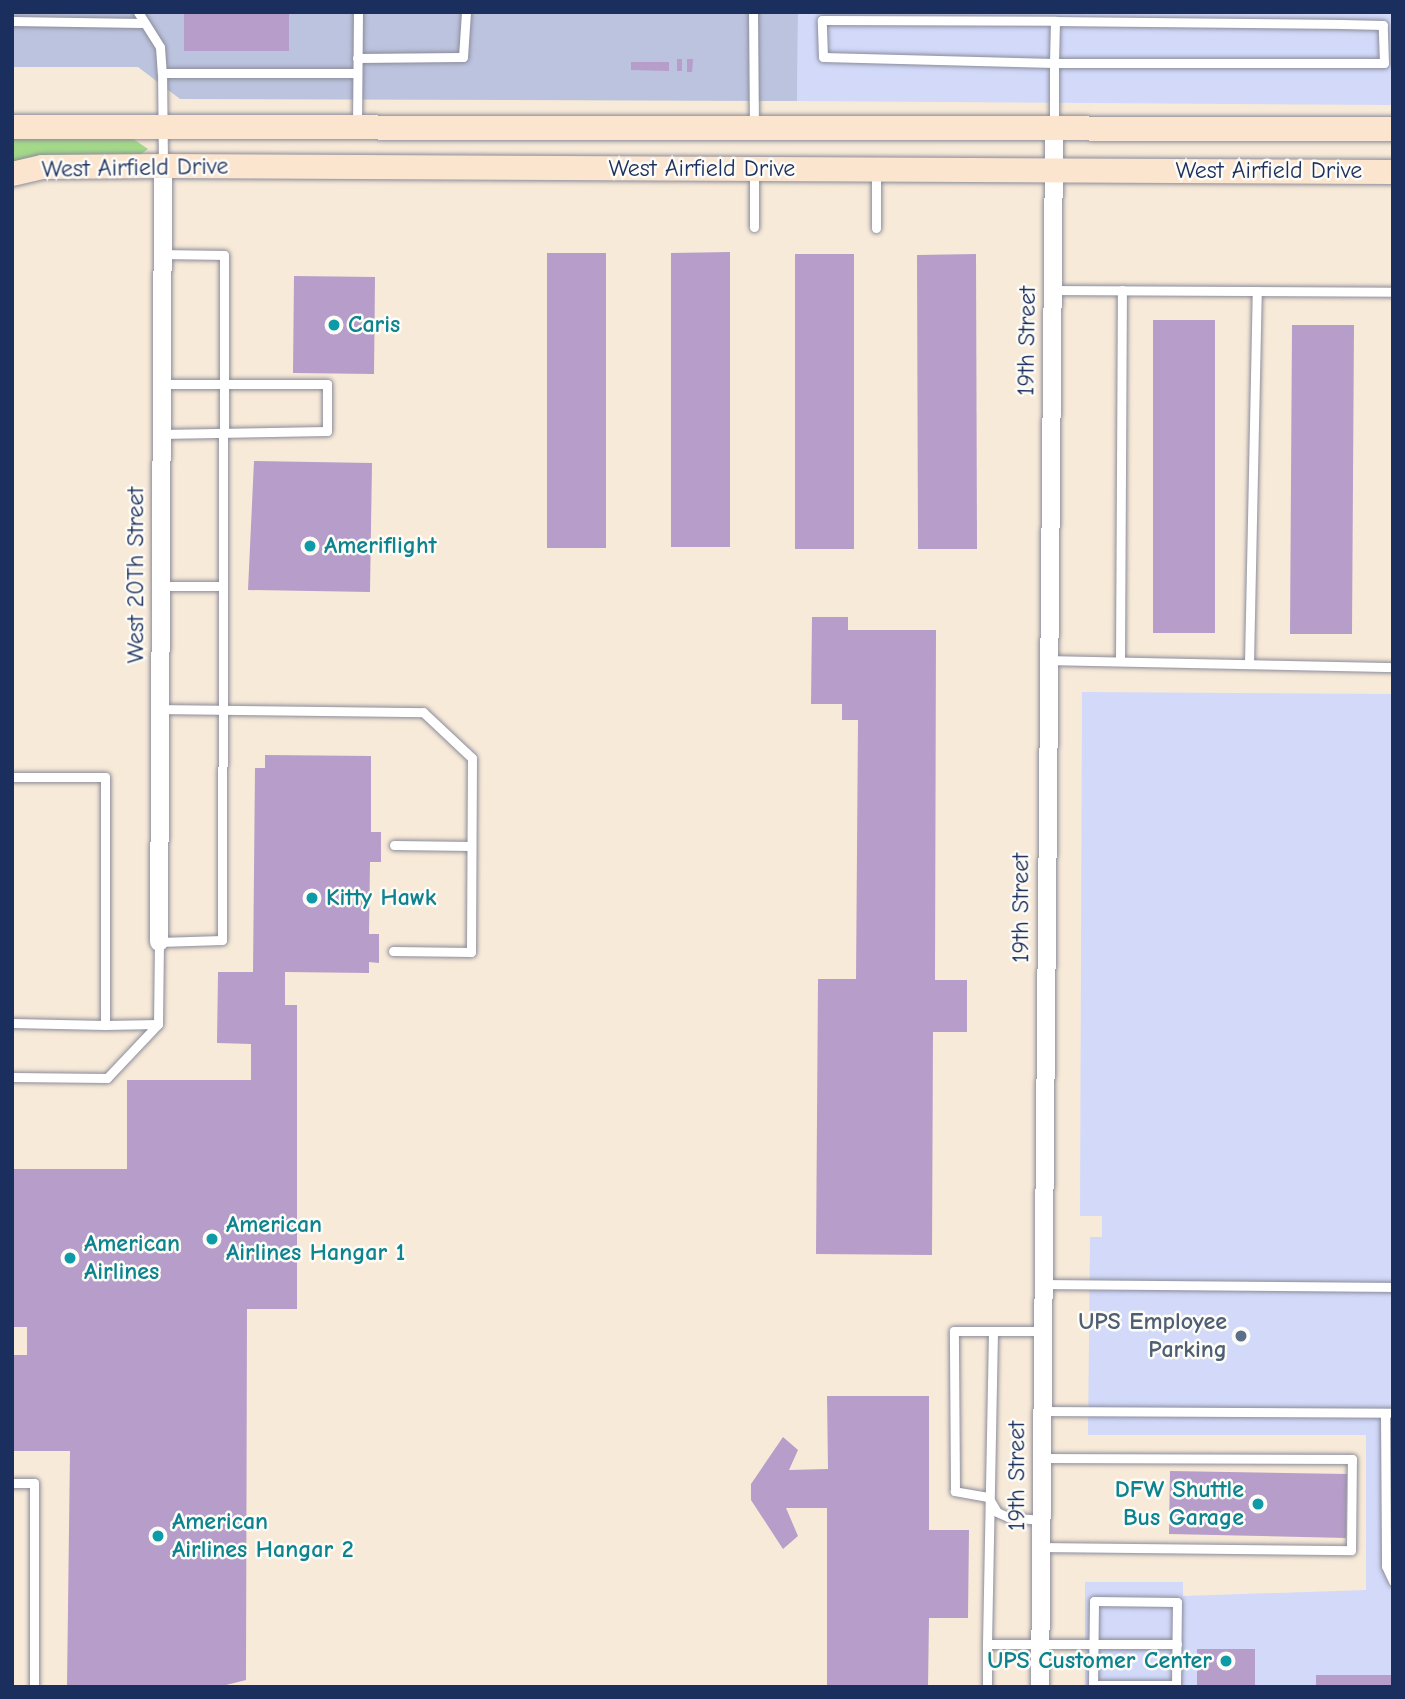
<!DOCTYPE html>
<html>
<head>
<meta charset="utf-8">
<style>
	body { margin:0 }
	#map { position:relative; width:1405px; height:1699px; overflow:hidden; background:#f8ead8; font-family:"Comic Neue",sans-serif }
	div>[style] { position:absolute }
	.built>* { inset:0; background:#d2d9f9 }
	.industrial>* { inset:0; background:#bcc3de }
	.green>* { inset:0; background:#a4d989 }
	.building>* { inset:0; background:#b79dc9 }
	.roads { filter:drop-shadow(0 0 2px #8a8c9b) drop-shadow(0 0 2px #8a8c9b) }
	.lane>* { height:9px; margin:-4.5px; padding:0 4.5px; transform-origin:4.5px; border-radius:4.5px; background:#fff }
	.street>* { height:18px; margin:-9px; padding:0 9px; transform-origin:9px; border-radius:9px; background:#fff }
	.secondary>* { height:24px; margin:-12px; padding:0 12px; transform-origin:12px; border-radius:12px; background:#fce5cf }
	.dots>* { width:19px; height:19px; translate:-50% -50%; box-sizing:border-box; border:4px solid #fdfcf7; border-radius:50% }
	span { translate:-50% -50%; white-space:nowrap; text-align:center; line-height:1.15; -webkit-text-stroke:5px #fdfcf7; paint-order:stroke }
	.street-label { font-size:24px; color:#1b2f5e }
	.culture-label { font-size:24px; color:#0d838f; font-weight:700 }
	.left { translate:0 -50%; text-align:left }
	.right { translate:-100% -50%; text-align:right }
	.service-label { font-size:24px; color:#4e5e75; font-weight:700 }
	.frame { position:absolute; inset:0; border:14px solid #1b2f5e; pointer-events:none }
</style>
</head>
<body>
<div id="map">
	<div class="built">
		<i style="clip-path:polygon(798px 12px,1393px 12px,1393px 105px,797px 101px)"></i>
		<i style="clip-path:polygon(1082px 692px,1393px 694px,1393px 1687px,1085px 1687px,1085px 1582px,1183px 1582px,1183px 1596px,1366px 1590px,1366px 1435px,1088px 1435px,1090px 1237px,1102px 1237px,1102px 1216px,1080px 1216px)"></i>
	</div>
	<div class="industrial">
		<i style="clip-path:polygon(12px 12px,798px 12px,797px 101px,180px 99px,138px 67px,12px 67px)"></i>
	</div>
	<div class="green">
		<i style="clip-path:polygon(12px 134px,129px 136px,148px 149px,140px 155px,12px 164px)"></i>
	</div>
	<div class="building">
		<i style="clip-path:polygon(289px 12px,289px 51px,184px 51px,184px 13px)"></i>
		<i style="clip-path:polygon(677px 59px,682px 59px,682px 71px,677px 71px)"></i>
		<i style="clip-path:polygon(687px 59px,693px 59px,692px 72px,687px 72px)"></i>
		<i style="clip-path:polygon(631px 62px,669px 62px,669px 71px,631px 70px)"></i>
		<i style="clip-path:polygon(730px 252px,730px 547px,671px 547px,671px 253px)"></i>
		<i style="clip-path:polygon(547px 253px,606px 253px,606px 548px,547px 548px)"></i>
		<i style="clip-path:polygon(795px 254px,854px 254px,854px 549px,795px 549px)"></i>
		<i style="clip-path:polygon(976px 254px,977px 549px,918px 549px,917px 255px)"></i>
		<i style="clip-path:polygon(294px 276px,375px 277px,374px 374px,293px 373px)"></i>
		<i style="clip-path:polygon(1153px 320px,1215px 320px,1215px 633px,1153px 633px)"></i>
		<i style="clip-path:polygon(1292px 325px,1354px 325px,1352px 634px,1290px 634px)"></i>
		<i style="clip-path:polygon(254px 461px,372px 463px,370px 592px,248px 590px)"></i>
		<i style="clip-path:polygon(812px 617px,848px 617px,848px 630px,936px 630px,935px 980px,967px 980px,967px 1032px,933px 1032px,932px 1255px,816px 1254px,818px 979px,856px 979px,858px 720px,842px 720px,842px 704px,811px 704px)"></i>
		<i style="clip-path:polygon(265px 755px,371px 756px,371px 832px,381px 832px,381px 862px,370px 862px,369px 934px,379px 934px,379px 963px,369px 962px,369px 973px,285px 972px,285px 1005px,297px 1005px,297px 1309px,247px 1309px,246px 1680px,218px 1687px,67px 1687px,70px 1451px,12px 1451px,12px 1355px,27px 1355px,27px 1327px,12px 1327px,12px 1169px,127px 1169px,127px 1080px,251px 1080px,251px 1044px,217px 1043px,218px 972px,253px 972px,255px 768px,265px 768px)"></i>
		<i style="clip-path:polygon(827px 1396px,929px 1396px,929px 1530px,969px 1530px,968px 1618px,929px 1618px,928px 1687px,827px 1687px,827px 1508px,786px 1508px,798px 1536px,783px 1549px,751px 1500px,751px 1484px,783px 1437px,798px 1450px,789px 1470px,828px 1469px)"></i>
		<i style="clip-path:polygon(1170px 1471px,1347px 1474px,1346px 1538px,1169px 1534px)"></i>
		<i style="clip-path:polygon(1197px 1649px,1255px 1649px,1255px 1687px,1197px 1687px)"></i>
		<i style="clip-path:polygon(1316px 1675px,1393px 1675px,1393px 1687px,1316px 1687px)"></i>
	</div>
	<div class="roads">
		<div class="lane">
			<i style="left:138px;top:12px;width:41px;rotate:57.8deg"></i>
			<i style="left:160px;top:47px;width:26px;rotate:86deg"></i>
			<i style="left:753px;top:12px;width:114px;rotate:89.5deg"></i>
			<i style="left:12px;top:21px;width:129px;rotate:0.9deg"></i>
			<i style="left:357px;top:58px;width:106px;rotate:-0.5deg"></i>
			<i style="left:463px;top:57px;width:45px;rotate:-86.2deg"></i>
			<i style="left:1054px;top:125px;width:62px;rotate:-90deg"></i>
			<i style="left:1054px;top:63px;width:330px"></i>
			<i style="left:1384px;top:63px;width:38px;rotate:-92deg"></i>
			<i style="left:1383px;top:25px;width:41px;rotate:-178.6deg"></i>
			<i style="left:1342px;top:24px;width:287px;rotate:-179.4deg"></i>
			<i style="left:1055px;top:21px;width:42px;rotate:91.4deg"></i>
			<i style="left:1054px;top:63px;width:231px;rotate:-178.5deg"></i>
			<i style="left:823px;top:57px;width:37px;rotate:-92deg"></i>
			<i style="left:822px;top:20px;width:233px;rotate:0.2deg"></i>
			<i style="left:357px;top:127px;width:115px;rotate:-89.5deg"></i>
			<i style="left:163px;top:164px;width:91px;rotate:-90.6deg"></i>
			<i style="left:162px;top:73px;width:195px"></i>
			<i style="left:754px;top:171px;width:56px;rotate:90deg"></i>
			<i style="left:876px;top:228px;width:57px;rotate:-90deg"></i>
			<i style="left:1052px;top:290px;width:341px;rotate:0.3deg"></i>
			<i style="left:161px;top:434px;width:166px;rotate:-1deg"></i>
			<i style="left:327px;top:431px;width:47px;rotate:-90deg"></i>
			<i style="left:327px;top:384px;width:166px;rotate:180deg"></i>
			<i style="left:160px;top:586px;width:62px"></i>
			<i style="left:1048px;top:660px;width:345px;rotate:1.2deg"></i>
			<i style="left:1120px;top:661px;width:371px;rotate:-89.7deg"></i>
			<i style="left:1249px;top:663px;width:372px;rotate:-88.8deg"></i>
			<i style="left:159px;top:709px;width:264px;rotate:0.7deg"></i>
			<i style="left:423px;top:712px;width:67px;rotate:43.2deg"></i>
			<i style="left:472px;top:758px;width:194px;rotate:90.3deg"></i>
			<i style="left:471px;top:952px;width:78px;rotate:-179.3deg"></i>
			<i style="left:12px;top:777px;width:93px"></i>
			<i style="left:105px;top:777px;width:248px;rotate:90deg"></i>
			<i style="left:105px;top:1025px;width:93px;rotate:-178.8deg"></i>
			<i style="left:394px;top:845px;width:77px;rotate:0.7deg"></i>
			<i style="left:158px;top:1024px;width:82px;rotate:-89.3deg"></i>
			<i style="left:159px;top:942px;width:63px;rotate:-1.8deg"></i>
			<i style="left:222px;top:940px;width:685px;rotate:-89.83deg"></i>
			<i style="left:224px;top:255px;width:62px;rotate:-179.1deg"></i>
			<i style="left:105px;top:1025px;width:53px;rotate:-1.1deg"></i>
			<i style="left:12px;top:1077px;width:95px;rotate:0.6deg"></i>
			<i style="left:107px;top:1078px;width:74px;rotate:-46.6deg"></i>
			<i style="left:1043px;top:1284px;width:350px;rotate:0.5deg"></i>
			<i style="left:993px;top:1331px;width:313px;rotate:91.1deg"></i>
			<i style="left:987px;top:1644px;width:190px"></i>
			<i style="left:1042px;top:1411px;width:351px;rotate:0.3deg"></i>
			<i style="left:1385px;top:1414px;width:152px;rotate:89.6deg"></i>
			<i style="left:1386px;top:1566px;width:17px;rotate:65deg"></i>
			<i style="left:12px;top:1483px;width:22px"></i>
			<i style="left:34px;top:1483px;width:204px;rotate:90deg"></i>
			<i style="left:1041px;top:1520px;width:33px;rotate:-175deg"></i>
			<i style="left:1008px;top:1517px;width:12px;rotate:-156deg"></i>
			<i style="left:997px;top:1512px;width:17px;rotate:-121deg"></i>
			<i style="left:988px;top:1497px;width:34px;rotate:-170deg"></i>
			<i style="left:955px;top:1491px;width:160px;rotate:-90.4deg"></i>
			<i style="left:954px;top:1331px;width:88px"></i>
			<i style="left:1041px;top:1547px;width:310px;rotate:0.6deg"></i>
			<i style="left:1351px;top:1550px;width:91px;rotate:-89.4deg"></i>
			<i style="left:1352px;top:1459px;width:310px;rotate:-179.8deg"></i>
			<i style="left:1094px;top:1601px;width:83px;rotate:0.7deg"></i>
			<i style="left:1177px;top:1602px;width:83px;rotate:90.7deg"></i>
			<i style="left:1176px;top:1685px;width:83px;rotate:180deg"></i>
			<i style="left:1093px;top:1685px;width:84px;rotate:-89.3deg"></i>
			<i style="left:987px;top:1644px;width:43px;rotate:90deg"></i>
		</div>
		<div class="street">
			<i style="left:159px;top:942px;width:776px;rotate:-89.7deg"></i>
			<i style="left:1040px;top:1687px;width:1556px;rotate:-89.48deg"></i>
		</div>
		<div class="secondary">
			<i style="left:12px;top:127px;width:1381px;rotate:0.08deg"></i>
			<i style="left:12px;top:174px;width:31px;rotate:-13deg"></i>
			<i style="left:42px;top:167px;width:121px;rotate:-0.5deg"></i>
			<i style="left:163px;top:166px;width:1230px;rotate:0.28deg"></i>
		</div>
	</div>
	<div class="dots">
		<i style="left:334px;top:325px;background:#0f9aa8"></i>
		<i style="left:310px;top:546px;background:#0f9aa8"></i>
		<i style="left:312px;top:898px;background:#0f9aa8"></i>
		<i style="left:212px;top:1239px;background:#0f9aa8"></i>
		<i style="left:70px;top:1258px;background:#0f9aa8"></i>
		<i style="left:1241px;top:1336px;background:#5c6f8a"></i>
		<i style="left:1258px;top:1504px;background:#0f9aa8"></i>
		<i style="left:158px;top:1536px;background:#0f9aa8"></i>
		<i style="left:1226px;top:1661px;background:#0f9aa8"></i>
	</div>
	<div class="street-label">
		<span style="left:135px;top:168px;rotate:-1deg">West Airfield Drive</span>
		<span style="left:702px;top:169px">West Airfield Drive</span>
		<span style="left:1269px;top:171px">West Airfield Drive</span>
		<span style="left:1027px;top:341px;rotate:-89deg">19th Street</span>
		<span style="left:136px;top:575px;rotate:-90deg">West 20Th Street</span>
		<span style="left:1021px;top:908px;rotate:-90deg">19th Street</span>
		<span style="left:1017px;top:1476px;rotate:-90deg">19th Street</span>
	</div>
	<div class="culture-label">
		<span class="left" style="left:348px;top:325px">Caris</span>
		<span class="left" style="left:324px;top:546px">Ameriflight</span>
		<span class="left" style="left:326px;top:898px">Kitty Hawk</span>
		<span class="left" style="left:226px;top:1239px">American<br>Airlines Hangar 1</span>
		<span class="left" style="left:84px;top:1258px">American<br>Airlines</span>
		<span class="right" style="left:1244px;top:1504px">DFW Shuttle<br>Bus Garage</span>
		<span class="left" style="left:172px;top:1536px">American<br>Airlines Hangar 2</span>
		<span class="right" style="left:1212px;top:1661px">UPS Customer Center</span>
	</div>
	<div class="service-label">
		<span class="right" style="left:1227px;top:1336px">UPS Employee<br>Parking</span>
	</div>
	<div class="frame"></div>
</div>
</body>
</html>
